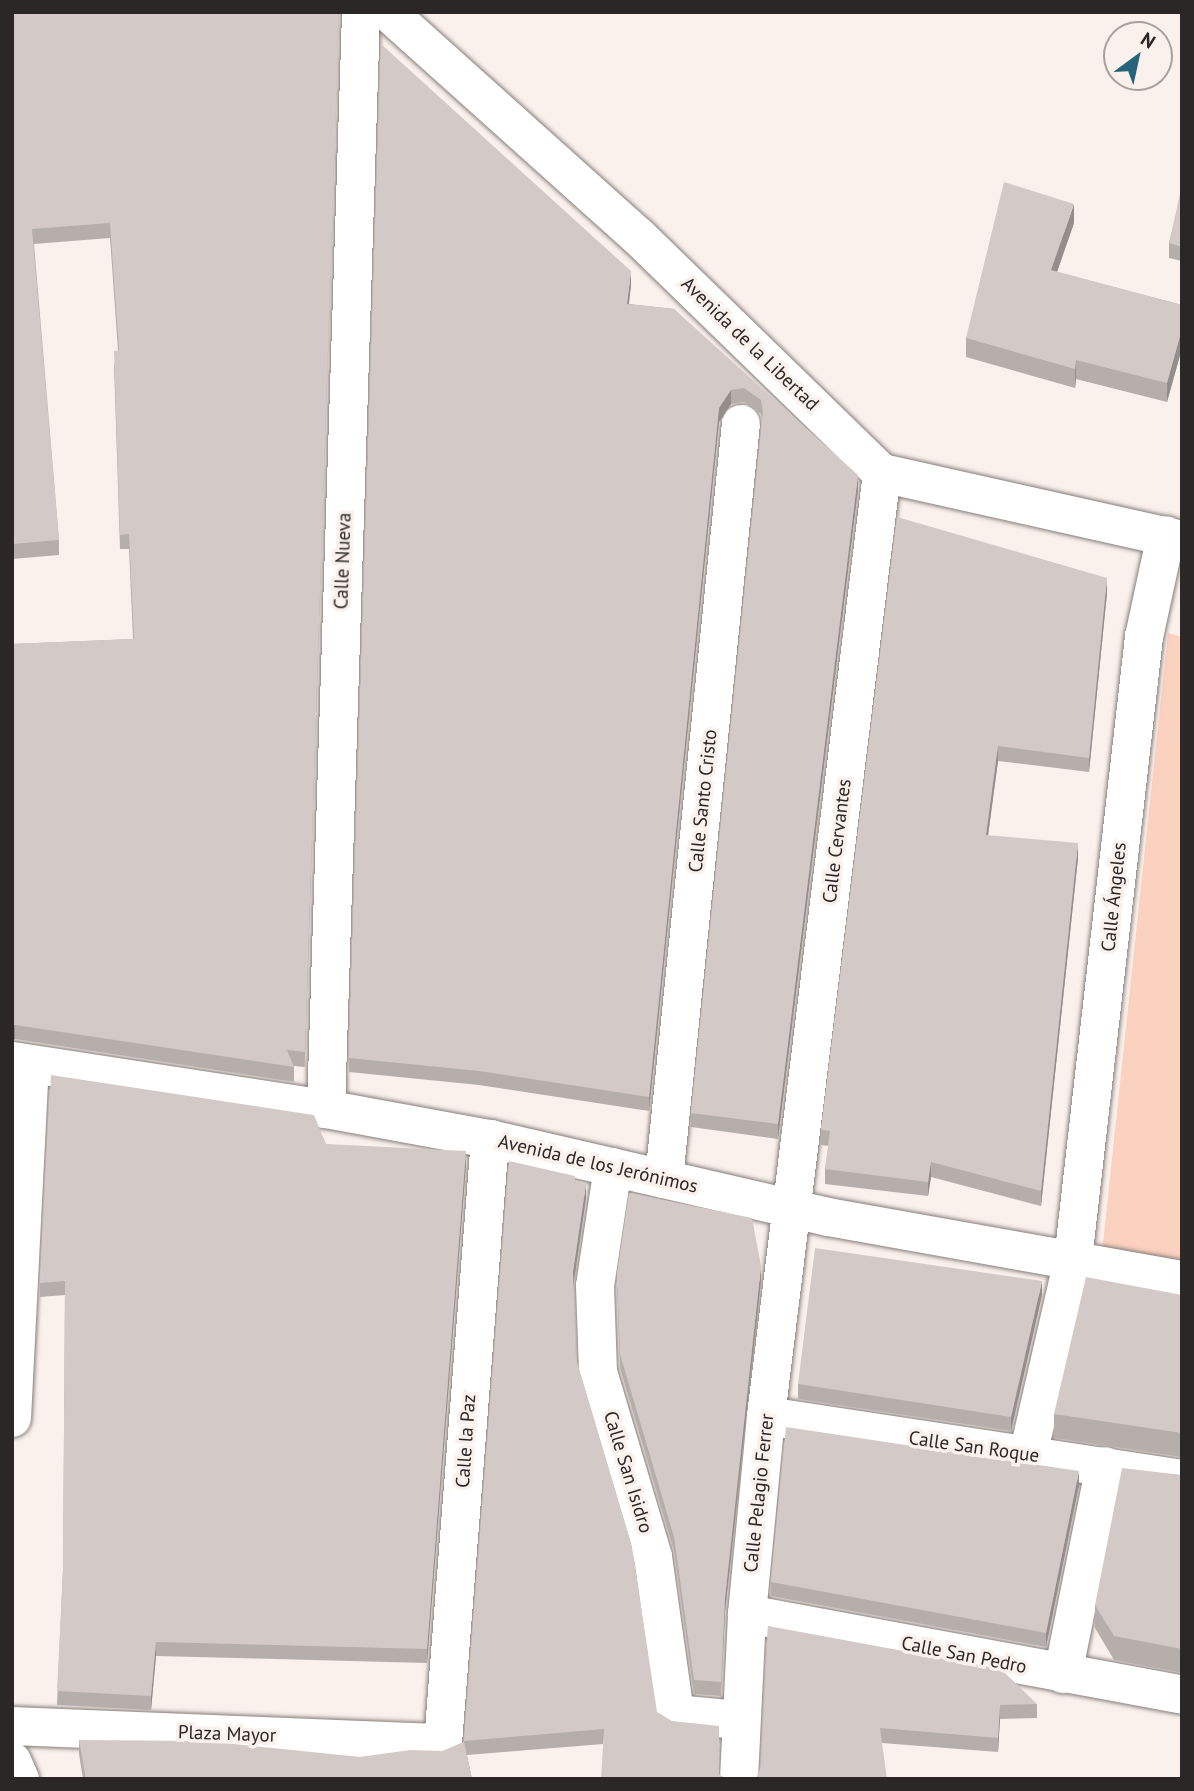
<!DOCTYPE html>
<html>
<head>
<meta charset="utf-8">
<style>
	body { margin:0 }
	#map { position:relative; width:1194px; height:1791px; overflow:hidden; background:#faf1ed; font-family:"PT Sans",sans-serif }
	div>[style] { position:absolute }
	.green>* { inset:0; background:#fbd1bf }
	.roads { filter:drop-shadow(0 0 2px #857d7a) drop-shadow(0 0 2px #857d7a) }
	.pedestrian>* { height:38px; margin:-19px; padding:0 19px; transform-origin:19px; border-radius:19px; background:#fff }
	.minor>* { height:38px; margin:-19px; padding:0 19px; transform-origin:19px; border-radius:19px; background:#fff }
	.secondary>* { height:38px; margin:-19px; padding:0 19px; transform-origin:19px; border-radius:19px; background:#fff }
	.wall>* { inset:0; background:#b5aeab }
	.shaded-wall>* { inset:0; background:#948d8b }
	.building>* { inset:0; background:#d3cac7 }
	span { translate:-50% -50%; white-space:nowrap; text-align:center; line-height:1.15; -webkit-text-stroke:7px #faf1ed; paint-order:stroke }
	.street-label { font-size:19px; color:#2b2726 }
	.frame { position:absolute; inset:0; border:14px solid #2b2726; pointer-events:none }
	.north { position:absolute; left:1103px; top:21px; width:70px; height:70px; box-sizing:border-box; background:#faf1ed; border:2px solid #a7a09d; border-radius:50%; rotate:33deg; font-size:19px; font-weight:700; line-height:28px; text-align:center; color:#2b2726 }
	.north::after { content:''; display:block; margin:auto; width:24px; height:32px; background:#27647b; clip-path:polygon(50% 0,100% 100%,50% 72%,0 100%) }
</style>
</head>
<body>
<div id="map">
	<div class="green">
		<i style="clip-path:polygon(1168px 633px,1182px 637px,1182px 1276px,1101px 1262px)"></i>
	</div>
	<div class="roads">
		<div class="pedestrian">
			<i style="left:1028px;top:1455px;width:200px;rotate:-77deg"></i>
		</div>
		<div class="minor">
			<i style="left:388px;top:12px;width:336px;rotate:41.9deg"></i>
			<i style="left:638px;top:236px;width:340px;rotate:44.2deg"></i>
			<i style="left:882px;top:473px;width:307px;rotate:12.6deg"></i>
			<i style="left:326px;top:1109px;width:1098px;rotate:-88.17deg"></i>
			<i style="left:613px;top:1167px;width:120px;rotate:98.6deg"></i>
			<i style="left:595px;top:1286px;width:86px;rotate:88deg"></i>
			<i style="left:598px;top:1372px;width:193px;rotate:73.4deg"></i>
			<i style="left:653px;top:1557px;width:159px;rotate:82deg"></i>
			<i style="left:675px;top:1714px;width:64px;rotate:5.4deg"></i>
			<i style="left:664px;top:1179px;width:759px;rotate:-84.18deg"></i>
			<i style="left:1073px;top:1260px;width:627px;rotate:-83.5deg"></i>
			<i style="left:1144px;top:637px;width:104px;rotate:-77.8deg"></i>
			<i style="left:766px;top:1416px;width:421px;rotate:8.6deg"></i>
			<i style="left:12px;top:1418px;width:353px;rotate:-87.1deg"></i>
			<i style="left:747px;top:1614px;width:442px;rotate:10.5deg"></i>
			<i style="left:1063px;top:1674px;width:212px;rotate:-78.6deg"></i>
			<i style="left:12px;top:1726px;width:431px;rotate:2.3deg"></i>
			<i style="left:443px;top:1743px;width:606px;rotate:-85.55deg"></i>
			<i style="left:12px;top:1761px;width:20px;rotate:66deg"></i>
			<i style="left:739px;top:1779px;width:165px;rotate:-87.2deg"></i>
			<i style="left:747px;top:1614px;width:199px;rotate:-84.5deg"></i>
			<i style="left:766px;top:1416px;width:950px;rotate:-82.99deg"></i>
		</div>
		<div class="secondary">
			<i style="left:12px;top:1061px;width:318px;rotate:8.7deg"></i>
			<i style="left:326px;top:1109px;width:167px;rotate:10.4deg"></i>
			<i style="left:490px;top:1139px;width:347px;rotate:13deg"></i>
			<i style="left:828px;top:1217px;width:360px;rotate:10.1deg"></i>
		</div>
	</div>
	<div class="wall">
		<i style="clip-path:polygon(12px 12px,339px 12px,305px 1067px,294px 1066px,294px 1082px,15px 1039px,12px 1041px,12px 644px,133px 639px,129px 549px,120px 549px,114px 366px,118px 350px,110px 238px,34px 244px,59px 540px,59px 555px,12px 559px)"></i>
		<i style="clip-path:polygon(1182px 194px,1182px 261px,1169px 258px,1169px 243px)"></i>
		<i style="clip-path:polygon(1074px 223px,1057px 272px,1182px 305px,1182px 348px,1167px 402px,1076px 379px,1075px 388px,966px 357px,966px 338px)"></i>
		<i style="clip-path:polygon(631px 285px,629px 304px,674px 309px,858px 489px,778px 1139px,691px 1127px,691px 1113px,762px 421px,761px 414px,744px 402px,731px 404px,719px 422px,649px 1111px,479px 1085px,349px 1072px,349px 1058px)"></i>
		<i style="clip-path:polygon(897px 517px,1107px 593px,1089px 772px,998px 761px,988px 836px,1078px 858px,1041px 1206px,931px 1177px,928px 1196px,825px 1184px,825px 1169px,829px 1146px,821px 1145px,821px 1130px)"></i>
		<i style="clip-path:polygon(326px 1144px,466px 1165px,427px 1663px,156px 1656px,151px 1710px,57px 1705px,63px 1570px,65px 1295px,40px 1297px,40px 1283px)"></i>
		<i style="clip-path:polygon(575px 1181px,586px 1198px,574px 1284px,576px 1359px,632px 1547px,603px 1744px,467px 1755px,472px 1779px,83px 1779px,79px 1754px,79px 1740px,360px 1757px,443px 1751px,464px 1742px)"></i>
		<i style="clip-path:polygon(761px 1281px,725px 1612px,721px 1696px,694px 1694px,674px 1551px,620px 1368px,617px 1287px)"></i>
		<i style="clip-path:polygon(1042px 1295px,1011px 1431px,798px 1399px,798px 1384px)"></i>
		<i style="clip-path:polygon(1182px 1295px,1182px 1457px,1054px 1438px,1054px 1414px)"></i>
		<i style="clip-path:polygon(1182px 1475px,1182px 1673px,1114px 1660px,1095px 1628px,1095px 1605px)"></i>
		<i style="clip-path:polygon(1079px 1485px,1046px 1647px,771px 1596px,771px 1582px)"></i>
		<i style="clip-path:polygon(768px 1626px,1037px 1704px,1037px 1718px,1000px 1719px,998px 1752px,882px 1743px,757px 1777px,761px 1766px)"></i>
	</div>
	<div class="shaded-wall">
		<i style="clip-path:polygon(1074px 204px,1074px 223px,1051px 289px,1051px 270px)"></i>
		<i style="clip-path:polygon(631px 271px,631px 285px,627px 318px,627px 304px)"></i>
		<i style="clip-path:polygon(1182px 329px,1182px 348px,1167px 402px,1167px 383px)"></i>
		<i style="clip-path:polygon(1076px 360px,1076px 379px,1075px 388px,1075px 369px)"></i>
		<i style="clip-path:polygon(731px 390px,731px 404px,719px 422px,649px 1111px,649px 1097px,719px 408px)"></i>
		<i style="clip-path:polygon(858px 475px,858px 489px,778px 1139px,778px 1124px)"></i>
		<i style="clip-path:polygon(1107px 578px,1107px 593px,1089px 772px,1089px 758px)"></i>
		<i style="clip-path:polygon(998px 746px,998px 761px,986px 850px,986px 835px)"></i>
		<i style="clip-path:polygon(1078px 843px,1078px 858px,1041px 1206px,1041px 1191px)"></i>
		<i style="clip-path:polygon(15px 1025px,15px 1039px,12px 1041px,12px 1026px)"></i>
		<i style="clip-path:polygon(466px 1151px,466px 1165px,427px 1663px,427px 1649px)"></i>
		<i style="clip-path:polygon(931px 1162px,931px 1177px,928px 1196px,928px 1182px)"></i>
		<i style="clip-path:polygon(586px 1184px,586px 1198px,573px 1287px,573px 1272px)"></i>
		<i style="clip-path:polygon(761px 1266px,761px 1281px,725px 1612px,721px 1696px,725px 1598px)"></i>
		<i style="clip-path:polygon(1042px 1281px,1042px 1295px,1011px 1431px,1011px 1417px)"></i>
		<i style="clip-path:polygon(1079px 1471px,1079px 1485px,1046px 1647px,1046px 1633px)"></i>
		<i style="clip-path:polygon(156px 1642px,156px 1656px,151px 1710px,151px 1696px)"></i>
		<i style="clip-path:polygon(1000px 1705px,1000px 1719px,998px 1752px,998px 1738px)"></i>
	</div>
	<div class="building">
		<i style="clip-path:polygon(12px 12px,339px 12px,305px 1052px,287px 1050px,294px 1067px,15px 1025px,12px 1026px,12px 644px,134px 639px,129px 534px,120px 535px,114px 351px,119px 350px,110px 223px,32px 229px,59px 540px,12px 544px)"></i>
		<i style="clip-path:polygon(381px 44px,631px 271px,627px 304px,674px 309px,858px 475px,778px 1124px,691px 1113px,763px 412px,761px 400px,744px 388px,731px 390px,719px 408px,649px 1097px,479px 1071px,349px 1058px)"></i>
		<i style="clip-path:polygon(1004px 182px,1074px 204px,1051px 270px,1182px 305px,1182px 329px,1167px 383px,1076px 360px,1075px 369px,966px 338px)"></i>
		<i style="clip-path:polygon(1180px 194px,1182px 194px,1182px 247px,1169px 243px)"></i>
		<i style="clip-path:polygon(897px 517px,1107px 578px,1089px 758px,998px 746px,986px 835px,1078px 843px,1041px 1191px,931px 1162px,928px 1182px,825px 1169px,830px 1131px,821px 1130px)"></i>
		<i style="clip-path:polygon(51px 1075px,314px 1115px,326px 1144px,466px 1151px,427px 1649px,156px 1642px,151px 1696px,57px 1691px,63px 1570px,65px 1281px,40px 1283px)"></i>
		<i style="clip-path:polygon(509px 1161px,575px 1176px,575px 1181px,586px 1184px,573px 1272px,576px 1359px,632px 1547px,657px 1712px,672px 1721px,719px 1726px,719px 1774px,727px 1779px,601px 1779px,604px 1729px,464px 1741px)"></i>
		<i style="clip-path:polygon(629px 1193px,752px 1218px,761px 1266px,725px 1598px,721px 1682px,694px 1680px,674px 1537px,620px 1354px,617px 1273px)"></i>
		<i style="clip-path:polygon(815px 1248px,1042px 1281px,1011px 1417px,798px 1384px)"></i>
		<i style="clip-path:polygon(1086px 1277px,1182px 1295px,1182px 1433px,1054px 1414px)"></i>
		<i style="clip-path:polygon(786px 1427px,1079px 1471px,1046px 1633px,771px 1582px)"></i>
		<i style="clip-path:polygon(1122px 1468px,1182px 1475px,1182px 1649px,1114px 1636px,1095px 1605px)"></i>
		<i style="clip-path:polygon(768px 1626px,1001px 1669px,1037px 1704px,1000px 1705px,998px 1738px,880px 1728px,887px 1779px,754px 1779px,757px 1777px,761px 1766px)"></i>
		<i style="clip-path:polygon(79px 1740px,205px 1741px,360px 1757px,410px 1750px,443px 1751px,464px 1742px,472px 1779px,86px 1779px)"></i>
	</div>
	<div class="street-label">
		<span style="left:750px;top:344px;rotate:44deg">Avenida de la Libertad</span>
		<span style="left:343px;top:561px;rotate:-88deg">Calle Nueva</span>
		<span style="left:703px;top:801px;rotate:-84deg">Calle Santo Cristo</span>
		<span style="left:837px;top:841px;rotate:-83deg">Calle Cervantes</span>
		<span style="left:1114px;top:897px;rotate:-84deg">Calle Ángeles</span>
		<span style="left:598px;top:1164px;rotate:13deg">Avenida de los Jerónimos</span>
		<span style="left:466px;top:1441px;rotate:-86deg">Calle la Paz</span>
		<span style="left:974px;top:1447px;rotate:8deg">Calle San Roque</span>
		<span style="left:628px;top:1472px;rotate:73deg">Calle San Isidro</span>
		<span style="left:759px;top:1493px;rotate:-84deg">Calle Pelagio Ferrer</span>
		<span style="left:964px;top:1655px;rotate:11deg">Calle San Pedro</span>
		<span style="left:227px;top:1734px;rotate:2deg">Plaza Mayor</span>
	</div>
	<div class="frame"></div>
	<div class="north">N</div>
</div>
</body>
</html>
